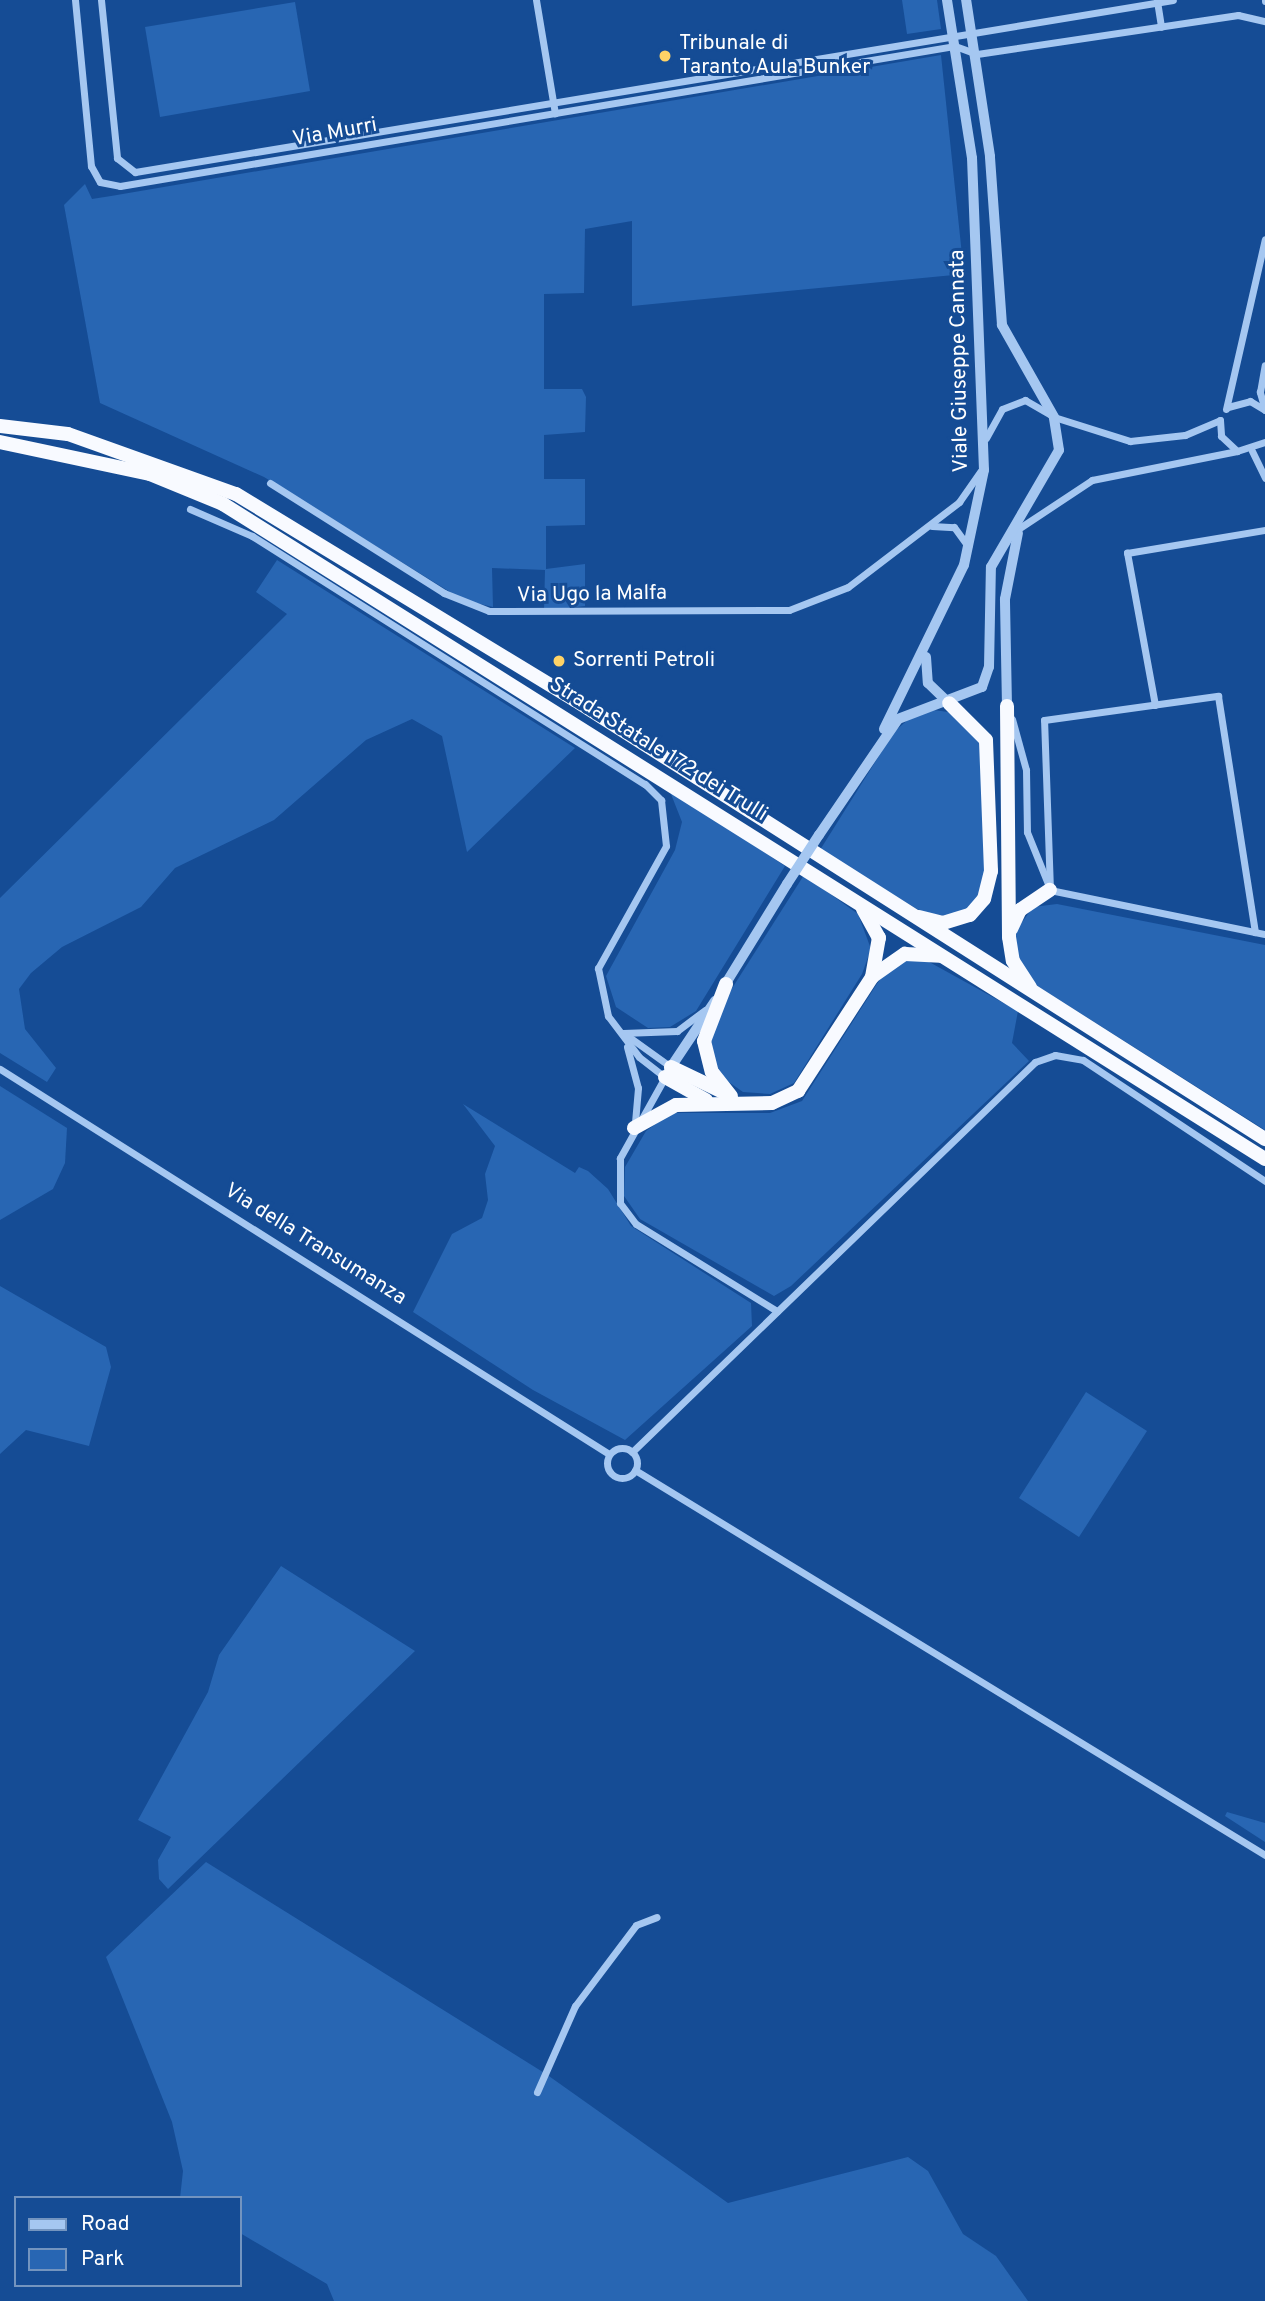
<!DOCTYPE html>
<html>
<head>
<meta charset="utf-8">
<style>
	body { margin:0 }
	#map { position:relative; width:1265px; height:2301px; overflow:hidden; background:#154c95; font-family:Overpass,sans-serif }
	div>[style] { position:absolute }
	.green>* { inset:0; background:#2866b3 }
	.minor>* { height:7px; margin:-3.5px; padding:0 3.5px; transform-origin:3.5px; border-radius:3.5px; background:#a5c7f1 }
	.minor>.ring { margin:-3.5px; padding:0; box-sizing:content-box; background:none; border:7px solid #a5c7f1; border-radius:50% }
	.tertiary>* { height:10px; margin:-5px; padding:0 5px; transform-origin:5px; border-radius:5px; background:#a5c7f1 }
	.trunk>* { height:14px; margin:-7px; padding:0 7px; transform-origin:7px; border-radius:7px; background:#f8faff }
	.tertiary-bridge>* { height:10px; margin:-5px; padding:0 5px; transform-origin:5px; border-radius:5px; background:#a5c7f1 }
	.dots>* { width:19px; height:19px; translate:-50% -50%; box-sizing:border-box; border:4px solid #154c95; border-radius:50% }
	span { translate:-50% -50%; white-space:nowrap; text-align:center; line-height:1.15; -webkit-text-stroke:6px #154c95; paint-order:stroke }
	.poi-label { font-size:21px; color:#fff }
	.left { translate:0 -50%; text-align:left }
	.street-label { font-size:21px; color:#fff }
	.legend { position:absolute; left:14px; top:2196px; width:228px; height:91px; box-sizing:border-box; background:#154c95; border:2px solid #7394bf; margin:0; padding:9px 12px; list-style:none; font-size:21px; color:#fff }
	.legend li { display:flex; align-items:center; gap:14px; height:35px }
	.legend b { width:35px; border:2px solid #7394bf }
</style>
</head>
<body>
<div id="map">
	<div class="green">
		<i style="clip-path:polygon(902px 0,937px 0,941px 29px,907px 34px)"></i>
		<i style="clip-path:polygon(295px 2px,310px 91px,160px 117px,145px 27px)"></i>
		<i style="clip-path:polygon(941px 55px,964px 274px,632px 306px,632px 221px,585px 229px,584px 293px,544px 294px,544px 389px,582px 389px,586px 397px,585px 432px,544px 435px,544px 479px,585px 479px,585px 525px,546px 526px,546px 569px,585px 564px,585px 606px,544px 611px,545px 570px,492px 568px,493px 607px,463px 600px,264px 477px,100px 403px,64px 205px,85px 184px,92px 199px,111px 196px)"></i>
		<i style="clip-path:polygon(277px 560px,575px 748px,467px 852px,442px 736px,412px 719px,366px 740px,274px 820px,175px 868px,141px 907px,62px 947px,31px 973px,19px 989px,25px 1029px,56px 1068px,47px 1082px,0 1053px,0 898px,287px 614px,256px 592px)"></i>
		<i style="clip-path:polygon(933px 710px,956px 713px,980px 739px,987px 874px,972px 908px,953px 917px,922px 912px,820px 850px,894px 732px,912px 716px)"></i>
		<i style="clip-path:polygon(669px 789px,785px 866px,696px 1011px,670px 1027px,648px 1028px,616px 1007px,606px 976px,675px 850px,682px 822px)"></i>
		<i style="clip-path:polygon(804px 875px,858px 914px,871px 949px,862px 974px,794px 1083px,770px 1094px,743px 1092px,723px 1078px,709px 1050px,717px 1012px)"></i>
		<i style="clip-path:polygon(1057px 904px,1265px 945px,1265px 1130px,1031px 982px,1019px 964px,1015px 932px,1033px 907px)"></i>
		<i style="clip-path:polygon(922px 958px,1018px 1011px,1012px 1043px,1029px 1061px,791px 1286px,774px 1296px,640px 1219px,624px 1196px,625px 1167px,646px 1131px,671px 1113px,770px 1113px,802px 1101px,880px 979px,898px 962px)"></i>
		<i style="clip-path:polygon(0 1086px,67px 1128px,65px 1163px,53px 1189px,0 1220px)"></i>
		<i style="clip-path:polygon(463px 1104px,575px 1173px,579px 1167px,588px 1171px,608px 1189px,631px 1226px,751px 1303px,752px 1326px,625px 1440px,533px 1390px,413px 1312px,452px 1234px,482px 1218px,488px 1200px,485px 1174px,495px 1146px)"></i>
		<i style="clip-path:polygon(0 1286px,106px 1347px,111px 1367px,89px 1446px,26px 1430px,0 1454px)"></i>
		<i style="clip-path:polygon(1086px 1392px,1147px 1431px,1079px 1537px,1019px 1498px)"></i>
		<i style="clip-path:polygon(281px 1566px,415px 1651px,168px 1889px,159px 1879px,158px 1860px,171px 1837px,138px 1820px,208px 1692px,219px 1655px)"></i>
		<i style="clip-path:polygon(1227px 1812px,1265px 1823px,1265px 1842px,1225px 1816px)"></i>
		<i style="clip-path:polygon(206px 1862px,546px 2074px,728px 2203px,908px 2157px,928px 2171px,963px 2234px,996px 2256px,1028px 2301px,334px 2301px,327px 2284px,240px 2233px,240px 2198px,180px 2198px,183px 2171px,172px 2122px,106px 1957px)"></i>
	</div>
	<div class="minor">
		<i style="left:75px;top:0;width:167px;rotate:84.5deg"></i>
		<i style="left:91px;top:166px;width:18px;rotate:61deg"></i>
		<i style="left:100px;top:182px;width:20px;rotate:11deg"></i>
		<i style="left:120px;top:186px;width:847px;rotate:-9.52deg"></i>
		<i style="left:955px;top:46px;width:23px;rotate:20deg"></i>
		<i style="left:977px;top:54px;width:264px;rotate:-8.5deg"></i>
		<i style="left:1238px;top:15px;width:28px;rotate:13deg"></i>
		<i style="left:101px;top:0;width:159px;rotate:84.2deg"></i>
		<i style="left:117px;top:158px;width:23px;rotate:38deg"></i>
		<i style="left:135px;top:172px;width:1052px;rotate:-9.41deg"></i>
		<i style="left:536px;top:0;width:115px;rotate:80.5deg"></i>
		<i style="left:1265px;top:0;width:1px;rotate:90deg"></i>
		<i style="left:1157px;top:1px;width:26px;rotate:81deg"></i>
		<i style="left:1228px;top:407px;width:23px;rotate:-15deg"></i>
		<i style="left:1250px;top:401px;width:17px;rotate:31deg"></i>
		<i style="left:1226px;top:409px;width:174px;rotate:-77.1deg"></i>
		<i style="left:1265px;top:410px;width:19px;rotate:-106deg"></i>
		<i style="left:1260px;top:392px;width:27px;rotate:-80deg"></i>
		<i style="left:1220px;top:420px;width:16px;rotate:86deg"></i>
		<i style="left:1221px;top:436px;width:22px;rotate:43deg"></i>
		<i style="left:1237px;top:451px;width:29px;rotate:-18deg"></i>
		<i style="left:986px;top:438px;width:33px;rotate:-61deg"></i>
		<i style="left:1002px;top:409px;width:25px;rotate:-21deg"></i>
		<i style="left:1025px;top:400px;width:34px;rotate:30deg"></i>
		<i style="left:1054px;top:417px;width:80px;rotate:17.5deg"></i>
		<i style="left:1130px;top:441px;width:55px;rotate:-6.2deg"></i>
		<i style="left:1185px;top:435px;width:38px;rotate:-23deg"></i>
		<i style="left:1252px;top:451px;width:30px;rotate:64deg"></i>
		<i style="left:270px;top:483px;width:206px;rotate:32.3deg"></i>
		<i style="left:444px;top:593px;width:48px;rotate:21.8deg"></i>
		<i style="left:489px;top:611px;width:300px;rotate:-0.2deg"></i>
		<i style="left:789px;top:610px;width:63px;rotate:-21.3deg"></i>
		<i style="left:848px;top:587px;width:140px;rotate:-37.4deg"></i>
		<i style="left:959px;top:502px;width:38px;rotate:-55deg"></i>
		<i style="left:190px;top:509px;width:68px;rotate:23.5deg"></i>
		<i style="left:252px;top:536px;width:465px;rotate:32.3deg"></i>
		<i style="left:645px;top:784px;width:23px;rotate:45deg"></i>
		<i style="left:661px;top:800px;width:46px;rotate:83.8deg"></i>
		<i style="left:666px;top:846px;width:140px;rotate:119.1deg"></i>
		<i style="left:598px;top:968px;width:49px;rotate:78.2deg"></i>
		<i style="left:608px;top:1016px;width:51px;rotate:52.9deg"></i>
		<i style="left:639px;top:1057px;width:33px;rotate:38deg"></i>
		<i style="left:665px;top:1077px;width:93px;rotate:119.1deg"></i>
		<i style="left:620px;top:1158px;width:45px;rotate:90deg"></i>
		<i style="left:620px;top:1203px;width:26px;rotate:53deg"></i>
		<i style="left:636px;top:1224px;width:166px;rotate:31.7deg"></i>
		<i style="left:932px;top:526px;width:22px;rotate:3deg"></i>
		<i style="left:954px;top:527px;width:24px;rotate:54deg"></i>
		<i style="left:1018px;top:529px;width:89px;rotate:-33.5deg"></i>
		<i style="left:1092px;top:480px;width:148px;rotate:-11.3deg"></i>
		<i style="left:1155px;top:705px;width:155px;rotate:-100.4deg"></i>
		<i style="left:1127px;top:553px;width:140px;rotate:-9.5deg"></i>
		<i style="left:1012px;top:719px;width:53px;rotate:74.6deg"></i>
		<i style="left:1026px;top:770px;width:62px;rotate:89.1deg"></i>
		<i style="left:1027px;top:832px;width:61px;rotate:68deg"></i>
		<i style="left:1050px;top:890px;width:170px;rotate:-92deg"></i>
		<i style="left:1044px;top:720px;width:176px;rotate:-7.9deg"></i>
		<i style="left:1218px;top:696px;width:239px;rotate:81.1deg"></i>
		<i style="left:1050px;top:890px;width:219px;rotate:11.6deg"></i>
		<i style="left:623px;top:1033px;width:54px;rotate:-2.1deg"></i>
		<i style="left:677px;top:1031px;width:35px;rotate:-37deg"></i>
		<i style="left:625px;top:1034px;width:57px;rotate:35.7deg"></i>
		<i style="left:627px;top:1047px;width:42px;rotate:75deg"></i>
		<i style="left:638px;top:1088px;width:36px;rotate:95deg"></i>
		<i style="left:0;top:1069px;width:720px;rotate:32.3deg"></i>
		<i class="ring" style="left:607px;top:1448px;width:23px;height:23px"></i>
		<i style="left:632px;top:1452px;width:561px;rotate:-44.06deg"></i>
		<i style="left:1035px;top:1062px;width:21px;rotate:-19deg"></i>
		<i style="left:1055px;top:1055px;width:28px;rotate:10deg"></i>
		<i style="left:1083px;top:1060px;width:219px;rotate:33.6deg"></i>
		<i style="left:635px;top:1470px;width:738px;rotate:31.43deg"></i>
		<i style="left:537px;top:2092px;width:94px;rotate:-66.2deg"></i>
		<i style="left:575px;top:2006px;width:101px;rotate:-53deg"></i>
		<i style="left:636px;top:1925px;width:22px;rotate:-21deg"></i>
	</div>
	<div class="tertiary">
		<i style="left:926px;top:657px;width:26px;rotate:86deg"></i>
		<i style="left:928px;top:683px;width:28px;rotate:44deg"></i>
		<i style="left:1007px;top:706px;width:107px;rotate:-91.1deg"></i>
		<i style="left:1005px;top:599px;width:67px;rotate:-78.9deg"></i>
		<i style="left:884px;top:729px;width:182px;rotate:-64deg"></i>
		<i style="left:964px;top:565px;width:97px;rotate:-78.1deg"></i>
		<i style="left:984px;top:470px;width:312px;rotate:-92.2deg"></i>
		<i style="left:972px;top:158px;width:160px;rotate:-99deg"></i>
		<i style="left:819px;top:835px;width:140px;rotate:-55.7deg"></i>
		<i style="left:898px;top:719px;width:90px;rotate:-20.9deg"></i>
		<i style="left:982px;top:687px;width:21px;rotate:-71deg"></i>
		<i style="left:989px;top:667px;width:100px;rotate:-88.9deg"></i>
		<i style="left:991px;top:567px;width:135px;rotate:-59.8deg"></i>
		<i style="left:1059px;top:450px;width:33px;rotate:-99deg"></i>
		<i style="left:1054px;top:417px;width:106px;rotate:-119.5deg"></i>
		<i style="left:1002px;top:325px;width:169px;rotate:-94.1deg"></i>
		<i style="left:990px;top:156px;width:158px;rotate:-98.7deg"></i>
		<i style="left:723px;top:988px;width:122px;rotate:-58.4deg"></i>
		<i style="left:669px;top:1070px;width:83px;rotate:-56.3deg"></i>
	</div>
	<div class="trunk">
		<i style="left:0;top:426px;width:68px;rotate:6.7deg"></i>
		<i style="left:68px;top:434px;width:178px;rotate:19.7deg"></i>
		<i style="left:236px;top:494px;width:397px;rotate:31.3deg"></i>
		<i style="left:575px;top:700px;width:818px;rotate:32.47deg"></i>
		<i style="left:0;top:442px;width:153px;rotate:12deg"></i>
		<i style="left:150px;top:474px;width:79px;rotate:22.3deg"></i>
		<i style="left:223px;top:504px;width:1231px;rotate:32.15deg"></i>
		<i style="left:1007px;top:706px;width:231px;rotate:89.5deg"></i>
		<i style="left:1009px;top:937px;width:24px;rotate:81deg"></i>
		<i style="left:1013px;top:961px;width:31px;rotate:57deg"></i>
		<i style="left:919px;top:917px;width:25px;rotate:14deg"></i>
		<i style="left:943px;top:923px;width:28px;rotate:-17deg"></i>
		<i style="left:970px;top:915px;width:21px;rotate:-49deg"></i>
		<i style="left:984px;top:899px;width:29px;rotate:-76deg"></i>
		<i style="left:991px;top:871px;width:131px;rotate:-92.2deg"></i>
		<i style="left:986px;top:740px;width:52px;rotate:-135deg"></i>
		<i style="left:1011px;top:929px;width:21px;rotate:-65deg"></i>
		<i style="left:1020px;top:910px;width:36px;rotate:-34deg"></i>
		<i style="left:873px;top:976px;width:39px;rotate:-35deg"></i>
		<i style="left:905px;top:954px;width:35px;rotate:3deg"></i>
		<i style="left:726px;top:984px;width:61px;rotate:111.1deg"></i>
		<i style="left:704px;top:1041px;width:32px;rotate:76deg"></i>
		<i style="left:712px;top:1072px;width:31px;rotate:52deg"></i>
		<i style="left:671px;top:1067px;width:62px;rotate:25.7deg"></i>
		<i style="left:665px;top:1077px;width:47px;rotate:29.3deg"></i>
		<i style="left:634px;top:1128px;width:48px;rotate:-28.7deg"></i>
		<i style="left:676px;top:1105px;width:96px;rotate:-1.2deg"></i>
		<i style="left:772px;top:1103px;width:29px;rotate:-25deg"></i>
		<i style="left:798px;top:1091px;width:136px;rotate:-57deg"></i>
		<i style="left:872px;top:977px;width:40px;rotate:-80deg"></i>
		<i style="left:879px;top:938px;width:33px;rotate:-119deg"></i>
	</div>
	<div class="tertiary-bridge">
		<i style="left:787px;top:884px;width:59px;rotate:-56.9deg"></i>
	</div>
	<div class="dots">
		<i style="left:665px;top:56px;background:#ffd366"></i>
		<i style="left:559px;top:661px;background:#ffd366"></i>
	</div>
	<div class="poi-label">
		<span class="left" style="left:679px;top:56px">Tribunale di<br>Taranto Aula Bunker</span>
		<span class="left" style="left:573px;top:661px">Sorrenti Petroli</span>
	</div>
	<div class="street-label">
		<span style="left:335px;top:133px;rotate:-10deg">Via Murri</span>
		<span style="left:960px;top:361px;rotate:-91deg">Viale Giuseppe Cannata</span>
		<span style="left:592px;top:595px;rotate:-1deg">Via Ugo la Malfa</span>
		<span style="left:658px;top:750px;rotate:32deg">Strada Statale 172 dei Trulli</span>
		<span style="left:315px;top:1245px;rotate:32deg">Via della Transumanza</span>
	</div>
	<ul class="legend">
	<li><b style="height:9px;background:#a5c7f1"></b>Road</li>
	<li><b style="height:19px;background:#2866b3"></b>Park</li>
	</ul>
</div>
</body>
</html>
